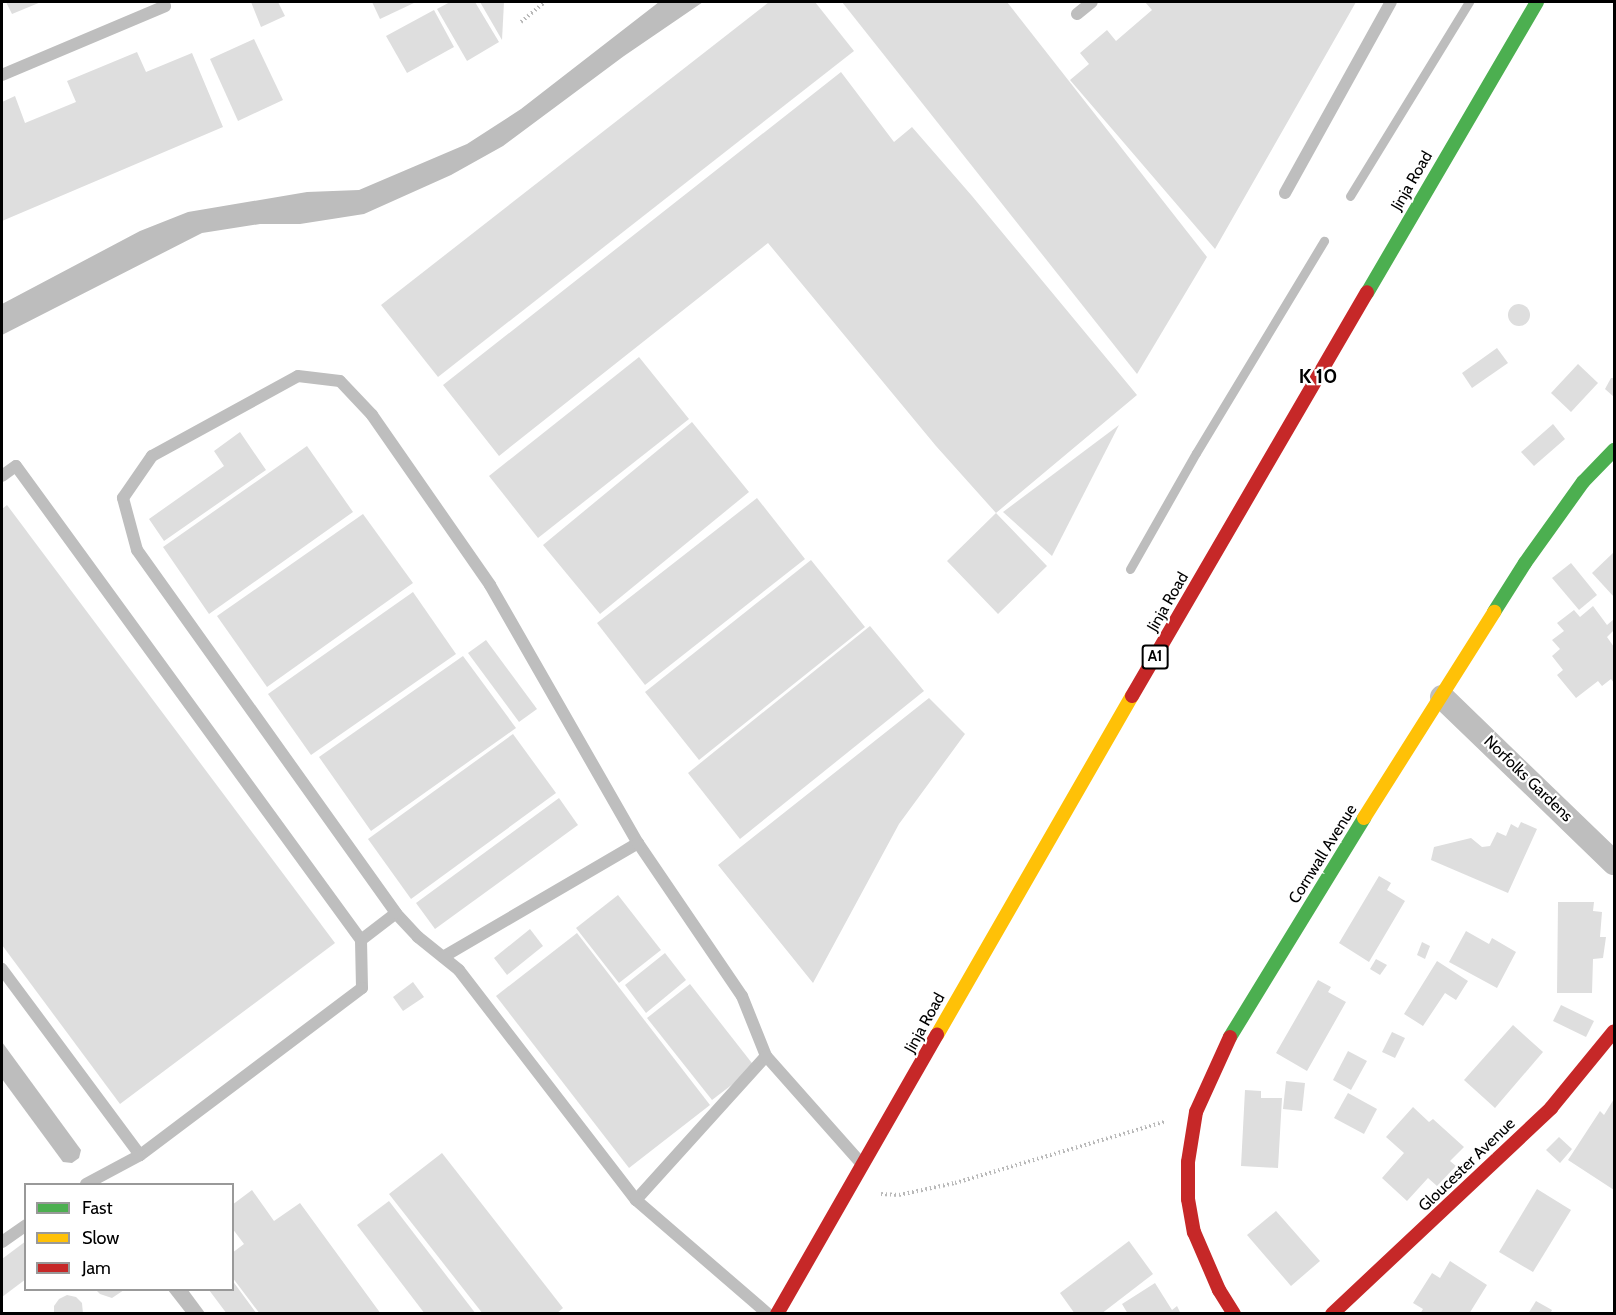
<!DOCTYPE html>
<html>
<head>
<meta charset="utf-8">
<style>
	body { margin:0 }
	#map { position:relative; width:1616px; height:1315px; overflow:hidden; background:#fff; font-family:Cabin,sans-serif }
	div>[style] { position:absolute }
	.water>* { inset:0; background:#bdbdbd }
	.stream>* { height:9px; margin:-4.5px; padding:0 4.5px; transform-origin:4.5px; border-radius:4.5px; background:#bdbdbd }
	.building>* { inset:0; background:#dedede }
	.round { border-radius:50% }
	.path>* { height:4px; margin-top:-2px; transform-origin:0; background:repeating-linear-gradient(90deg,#b9b9b9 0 1.5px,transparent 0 4.5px) }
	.lane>* { height:12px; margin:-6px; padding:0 6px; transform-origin:6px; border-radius:6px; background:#bebebe }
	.street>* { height:24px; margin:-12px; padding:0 12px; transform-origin:12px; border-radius:12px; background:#bebebe }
	.fast>* { height:14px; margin:-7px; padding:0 7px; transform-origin:7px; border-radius:7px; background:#4caf50 }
	.slow>* { height:14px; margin:-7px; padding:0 7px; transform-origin:7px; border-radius:7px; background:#ffc107 }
	.jam>* { height:14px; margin:-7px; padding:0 7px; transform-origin:7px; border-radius:7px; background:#c62828 }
	span { translate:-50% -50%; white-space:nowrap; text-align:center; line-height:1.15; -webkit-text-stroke:4.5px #fff; paint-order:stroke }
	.shield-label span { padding:2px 4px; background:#fff; border:2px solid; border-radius:4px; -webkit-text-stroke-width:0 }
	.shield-label { font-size:15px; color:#000; font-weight:700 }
	.street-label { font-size:16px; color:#000 }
	.quarter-label { font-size:20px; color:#000; font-weight:700 }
	.frame { position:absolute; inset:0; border:3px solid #000; pointer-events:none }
	.legend { position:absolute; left:24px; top:1183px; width:210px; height:108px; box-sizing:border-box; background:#fff; border:2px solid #999; margin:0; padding:8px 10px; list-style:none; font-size:18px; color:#000 }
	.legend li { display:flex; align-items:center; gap:12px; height:30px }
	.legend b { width:30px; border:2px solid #999 }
</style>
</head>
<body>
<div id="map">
	<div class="water">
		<i style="clip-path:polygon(659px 2px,703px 2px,624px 56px,503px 146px,451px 175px,364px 214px,300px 224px,260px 224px,202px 233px,2px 335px,2px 304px,140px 231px,188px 212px,307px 192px,359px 190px,467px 144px,521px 109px)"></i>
		<i style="clip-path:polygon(2px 1042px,81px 1150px,79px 1158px,72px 1163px,63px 1162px,2px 1079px)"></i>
		<i style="clip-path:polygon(168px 1290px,188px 1290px,205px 1313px,186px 1313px)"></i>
	</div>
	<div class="stream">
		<i style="left:1350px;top:196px;width:228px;rotate:-58.5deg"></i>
		<i style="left:1130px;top:569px;width:133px;rotate:-60.4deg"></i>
		<i style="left:1196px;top:453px;width:248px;rotate:-58.9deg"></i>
	</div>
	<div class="building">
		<i style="clip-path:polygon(6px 2px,41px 2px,12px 14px)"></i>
		<i style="clip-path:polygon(251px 2px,278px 2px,285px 16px,261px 27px)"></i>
		<i style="clip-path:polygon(372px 2px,416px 2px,380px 19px)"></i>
		<i style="clip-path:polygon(450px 2px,475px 2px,499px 42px,467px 61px,437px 9px)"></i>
		<i style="clip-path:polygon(480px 2px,504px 2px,502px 40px)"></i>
		<i style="clip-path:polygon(769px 2px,815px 2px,854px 51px,438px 377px,381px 305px)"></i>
		<i style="clip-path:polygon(842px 2px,1007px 2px,1207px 257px,1137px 374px)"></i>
		<i style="clip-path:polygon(1145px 2px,1356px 2px,1215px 249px,1070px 80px,1089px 64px,1080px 53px,1107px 30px,1116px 41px,1152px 10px)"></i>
		<i style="clip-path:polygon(434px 10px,454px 47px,407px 73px,386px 36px)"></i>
		<i style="clip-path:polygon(254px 39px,283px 100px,238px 121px,210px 59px)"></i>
		<i style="clip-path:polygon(137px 52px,146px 72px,192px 53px,223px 127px,2px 221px,2px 102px,15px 96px,25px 123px,76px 102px,67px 81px)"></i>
		<i style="clip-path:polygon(841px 72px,894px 142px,912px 127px,972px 196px,1137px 395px,996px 513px,1047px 566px,998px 614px,947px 561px,996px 513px,936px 446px,768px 243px,499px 456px,443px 385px)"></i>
		<i class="round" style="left:1508px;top:304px;width:22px;height:22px"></i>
		<i style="clip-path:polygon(1497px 348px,1508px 363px,1472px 388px,1462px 373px)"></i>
		<i style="clip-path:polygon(639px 357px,689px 419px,538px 538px,489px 476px)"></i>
		<i style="clip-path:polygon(1578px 364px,1598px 383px,1571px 412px,1551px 393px)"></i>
		<i style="clip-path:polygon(1611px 378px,1614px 378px,1614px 397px,1605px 389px)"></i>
		<i style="clip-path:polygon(692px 422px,749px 492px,600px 614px,543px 545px)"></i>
		<i style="clip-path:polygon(1553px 424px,1565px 439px,1534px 466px,1521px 452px)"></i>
		<i style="clip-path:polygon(1119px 425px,1052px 556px,1003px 512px)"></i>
		<i style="clip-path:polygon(240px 432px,266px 470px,164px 541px,149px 519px,224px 466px,214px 451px)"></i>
		<i style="clip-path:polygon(307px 446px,353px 512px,209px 614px,163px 547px)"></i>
		<i style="clip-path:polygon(757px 498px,805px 559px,645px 685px,597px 623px)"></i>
		<i style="clip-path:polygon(7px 505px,335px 943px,120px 1104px,2px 945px,2px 509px)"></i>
		<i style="clip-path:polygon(363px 514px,413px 583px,267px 687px,217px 616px)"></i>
		<i style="clip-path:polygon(1614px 552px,1614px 597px,1592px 573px)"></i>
		<i style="clip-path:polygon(811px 560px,865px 627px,699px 760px,645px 692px)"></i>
		<i style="clip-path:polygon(1571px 563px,1597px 595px,1579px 610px,1552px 578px)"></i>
		<i style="clip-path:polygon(413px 592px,456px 654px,311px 755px,268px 694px)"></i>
		<i style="clip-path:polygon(1593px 606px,1607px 625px,1614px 619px,1614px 630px,1607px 637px,1614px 647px,1614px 683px,1611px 679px,1602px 686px,1598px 681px,1576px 698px,1557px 675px,1563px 670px,1552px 656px,1560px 649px,1552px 640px,1564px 631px,1557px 623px,1574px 610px,1580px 617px)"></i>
		<i style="clip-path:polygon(870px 626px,924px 691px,740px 839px,688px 773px)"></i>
		<i style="clip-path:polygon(486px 640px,537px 709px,519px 722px,468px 653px)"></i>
		<i style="clip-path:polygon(463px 656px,516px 728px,371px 831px,319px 757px)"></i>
		<i style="clip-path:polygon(929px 698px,965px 734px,899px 824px,813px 983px,718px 865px)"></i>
		<i style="clip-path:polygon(513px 734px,556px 793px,411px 899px,368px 839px)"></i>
		<i style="clip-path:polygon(559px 798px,578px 825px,435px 929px,416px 903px)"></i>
		<i style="clip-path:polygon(1521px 822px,1537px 829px,1508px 893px,1431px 860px,1434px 847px,1471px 838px,1482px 847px,1490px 846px,1497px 832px,1506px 836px,1511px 824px,1518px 828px)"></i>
		<i style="clip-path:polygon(1379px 876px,1391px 883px,1387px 890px,1405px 901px,1369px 962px,1339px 943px)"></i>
		<i style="clip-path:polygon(618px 895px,661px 950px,619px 983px,576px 928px)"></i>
		<i style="clip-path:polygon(1558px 902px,1594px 902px,1593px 911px,1602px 912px,1600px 937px,1606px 937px,1603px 958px,1593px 959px,1592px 993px,1557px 993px)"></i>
		<i style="clip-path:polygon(530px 929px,543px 946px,507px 975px,494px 958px)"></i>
		<i style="clip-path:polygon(1466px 931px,1489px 944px,1492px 938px,1516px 952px,1497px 988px,1449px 962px)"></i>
		<i style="clip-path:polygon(577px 933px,710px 1105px,629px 1168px,496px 996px)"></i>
		<i style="clip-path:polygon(1422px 942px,1430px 946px,1425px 959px,1417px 955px)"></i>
		<i style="clip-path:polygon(665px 953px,686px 980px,646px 1013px,625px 985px)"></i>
		<i style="clip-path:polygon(1376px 959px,1387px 965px,1380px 975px,1370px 969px)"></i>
		<i style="clip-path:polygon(1437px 961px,1468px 981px,1456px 1000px,1445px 993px,1423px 1026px,1404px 1014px)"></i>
		<i style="clip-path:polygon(1318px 980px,1331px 987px,1328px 992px,1346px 1002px,1307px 1071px,1276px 1053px)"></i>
		<i style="clip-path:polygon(413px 982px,424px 997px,403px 1011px,393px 997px)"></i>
		<i style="clip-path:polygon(690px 984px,755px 1067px,712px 1100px,647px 1018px)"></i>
		<i style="clip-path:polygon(1561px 1005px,1594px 1021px,1586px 1037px,1553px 1021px)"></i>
		<i style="clip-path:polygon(1513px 1025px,1543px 1052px,1495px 1108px,1464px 1080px)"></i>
		<i style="clip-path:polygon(1392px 1032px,1405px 1038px,1395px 1058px,1382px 1052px)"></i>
		<i style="clip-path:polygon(1348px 1051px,1367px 1061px,1351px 1090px,1333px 1080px)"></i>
		<i style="clip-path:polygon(1286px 1081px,1305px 1083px,1302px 1111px,1283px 1109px)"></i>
		<i style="clip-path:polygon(1245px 1090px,1261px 1091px,1261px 1098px,1282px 1098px,1278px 1168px,1241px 1166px)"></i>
		<i style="clip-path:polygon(1348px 1093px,1377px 1109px,1364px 1134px,1334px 1118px)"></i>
		<i style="clip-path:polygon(1614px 1099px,1614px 1190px,1568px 1160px,1600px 1111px,1604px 1115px)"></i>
		<i style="clip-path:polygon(1413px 1107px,1429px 1122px,1433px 1119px,1464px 1147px,1450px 1161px,1456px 1166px,1437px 1186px,1428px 1178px,1407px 1201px,1382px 1178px,1404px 1153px,1386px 1137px)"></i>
		<i style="clip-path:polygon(1559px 1137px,1572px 1149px,1560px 1163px,1546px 1150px)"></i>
		<i style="clip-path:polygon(442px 1153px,563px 1308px,556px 1314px,483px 1314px,389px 1194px)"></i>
		<i style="clip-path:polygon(1537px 1189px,1571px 1210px,1533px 1272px,1499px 1252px)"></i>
		<i style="clip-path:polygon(252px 1190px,274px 1221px,300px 1203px,381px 1314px,260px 1314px,232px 1277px,232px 1253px,244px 1244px,232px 1228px,232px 1205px)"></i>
		<i style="clip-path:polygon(389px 1201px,476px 1314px,425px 1314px,357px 1225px)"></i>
		<i style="clip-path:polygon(1276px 1211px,1320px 1261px,1291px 1286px,1247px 1235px)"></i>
		<i style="clip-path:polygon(26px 1241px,26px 1279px,2px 1297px,2px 1259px)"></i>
		<i style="clip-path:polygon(1129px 1241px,1153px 1274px,1101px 1314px,1075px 1314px,1060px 1293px)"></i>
		<i style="clip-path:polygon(1450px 1261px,1487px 1285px,1469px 1314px,1420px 1314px,1423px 1309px,1413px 1303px,1432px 1273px,1440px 1278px)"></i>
		<i style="clip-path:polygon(232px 1280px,257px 1314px,227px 1314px,209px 1290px,232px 1290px)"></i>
		<i style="clip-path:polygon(1155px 1283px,1172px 1310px,1177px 1306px,1181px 1314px,1128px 1314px,1122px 1304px)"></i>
		<i style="clip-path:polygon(96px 1290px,124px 1290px,112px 1298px,100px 1294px)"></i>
		<i style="clip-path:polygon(67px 1295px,76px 1297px,82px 1303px,83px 1314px,54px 1314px,54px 1306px,59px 1299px)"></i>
		<i style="clip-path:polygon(1536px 1301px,1552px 1310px,1550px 1314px,1528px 1314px)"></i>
	</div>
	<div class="path">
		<i style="left:521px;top:22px;width:31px;rotate:-40deg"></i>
		<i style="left:881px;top:1194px;width:18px;rotate:3deg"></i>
		<i style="left:899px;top:1195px;width:57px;rotate:-12.1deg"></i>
		<i style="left:955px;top:1183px;width:218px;rotate:-16.3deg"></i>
	</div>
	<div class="lane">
		<i style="left:1077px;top:14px;width:19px;rotate:-39deg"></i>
		<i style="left:2px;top:75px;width:177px;rotate:-22.9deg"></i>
		<i style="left:1285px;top:193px;width:218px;rotate:-61deg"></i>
		<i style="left:2px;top:476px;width:17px;rotate:-36deg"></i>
		<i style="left:16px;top:466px;width:586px;rotate:53.95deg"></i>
		<i style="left:361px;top:940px;width:48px;rotate:88.8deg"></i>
		<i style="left:362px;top:988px;width:278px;rotate:143deg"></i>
		<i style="left:140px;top:1155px;width:232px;rotate:-126.6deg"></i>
		<i style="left:361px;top:940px;width:44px;rotate:-37.6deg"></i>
		<i style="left:443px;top:957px;width:226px;rotate:-30.3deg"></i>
		<i style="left:766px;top:1056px;width:194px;rotate:132.1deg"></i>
		<i style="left:636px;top:1200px;width:290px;rotate:-127.6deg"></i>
		<i style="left:459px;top:970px;width:53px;rotate:-141.2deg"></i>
		<i style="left:418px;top:937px;width:33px;rotate:-133deg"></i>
		<i style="left:396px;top:913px;width:446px;rotate:-125.5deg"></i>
		<i style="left:137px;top:550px;width:54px;rotate:-105.1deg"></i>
		<i style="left:123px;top:498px;width:51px;rotate:-55.4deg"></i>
		<i style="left:152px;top:456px;width:166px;rotate:-28.7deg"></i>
		<i style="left:298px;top:376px;width:42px;rotate:6.8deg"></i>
		<i style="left:340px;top:381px;width:47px;rotate:46.7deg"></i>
		<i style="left:372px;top:415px;width:207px;rotate:55.2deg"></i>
		<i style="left:490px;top:585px;width:297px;rotate:60.2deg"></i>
		<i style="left:638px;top:843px;width:185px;rotate:55.8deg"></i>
		<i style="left:742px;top:996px;width:65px;rotate:68.2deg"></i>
		<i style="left:766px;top:1056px;width:143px;rotate:48.4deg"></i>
		<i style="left:86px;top:1184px;width:61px;rotate:-28.2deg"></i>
		<i style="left:636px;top:1200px;width:174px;rotate:40.8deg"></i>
		<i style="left:2px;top:1242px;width:29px;rotate:-35deg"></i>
	</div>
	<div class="street">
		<i style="left:1442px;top:697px;width:239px;rotate:44deg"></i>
	</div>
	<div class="fast">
		<i style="left:1367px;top:293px;width:337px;rotate:-59.7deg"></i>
		<i style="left:1494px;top:612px;width:58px;rotate:-57.7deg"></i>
		<i style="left:1525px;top:563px;width:100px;rotate:-54.4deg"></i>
		<i style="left:1583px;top:482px;width:45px;rotate:-45.9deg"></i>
		<i style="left:1230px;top:1037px;width:257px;rotate:-58.5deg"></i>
	</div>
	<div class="slow">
		<i style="left:1364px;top:818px;width:244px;rotate:-57.7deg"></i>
		<i style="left:937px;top:1035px;width:391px;rotate:-60.1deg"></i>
	</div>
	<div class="jam">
		<i style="left:1132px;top:696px;width:467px;rotate:-59.8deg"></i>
		<i style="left:1230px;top:1037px;width:82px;rotate:114.4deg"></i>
		<i style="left:1196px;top:1112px;width:51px;rotate:99.1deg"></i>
		<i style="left:1188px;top:1162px;width:37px;rotate:90deg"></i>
		<i style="left:1188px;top:1199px;width:34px;rotate:80deg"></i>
		<i style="left:1194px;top:1232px;width:63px;rotate:66.7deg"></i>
		<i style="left:1219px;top:1290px;width:28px;rotate:58deg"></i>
		<i style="left:777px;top:1314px;width:322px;rotate:-60.2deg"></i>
		<i style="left:1332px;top:1314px;width:301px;rotate:-43.2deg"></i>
		<i style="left:1551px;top:1108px;width:99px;rotate:-50.7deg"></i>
	</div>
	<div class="shield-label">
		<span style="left:1155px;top:657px">A1</span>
	</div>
	<div class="street-label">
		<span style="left:1412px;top:181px;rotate:-60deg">Jinja Road</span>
		<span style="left:1168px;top:602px;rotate:-60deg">Jinja Road</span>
		<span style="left:1528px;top:779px;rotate:44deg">Norfolks Gardens</span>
		<span style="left:1323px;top:854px;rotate:-58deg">Cornwall Avenue</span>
		<span style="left:925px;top:1023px;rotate:-61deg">Jinja Road</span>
		<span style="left:1467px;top:1165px;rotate:-44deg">Gloucester Avenue</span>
	</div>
	<div class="quarter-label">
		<span style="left:1318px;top:376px">K 10</span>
	</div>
	<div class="frame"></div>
	<ul class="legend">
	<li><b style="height:8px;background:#4caf50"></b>Fast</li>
	<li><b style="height:8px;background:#ffc107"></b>Slow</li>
	<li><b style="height:8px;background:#c62828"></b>Jam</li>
	</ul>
</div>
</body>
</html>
